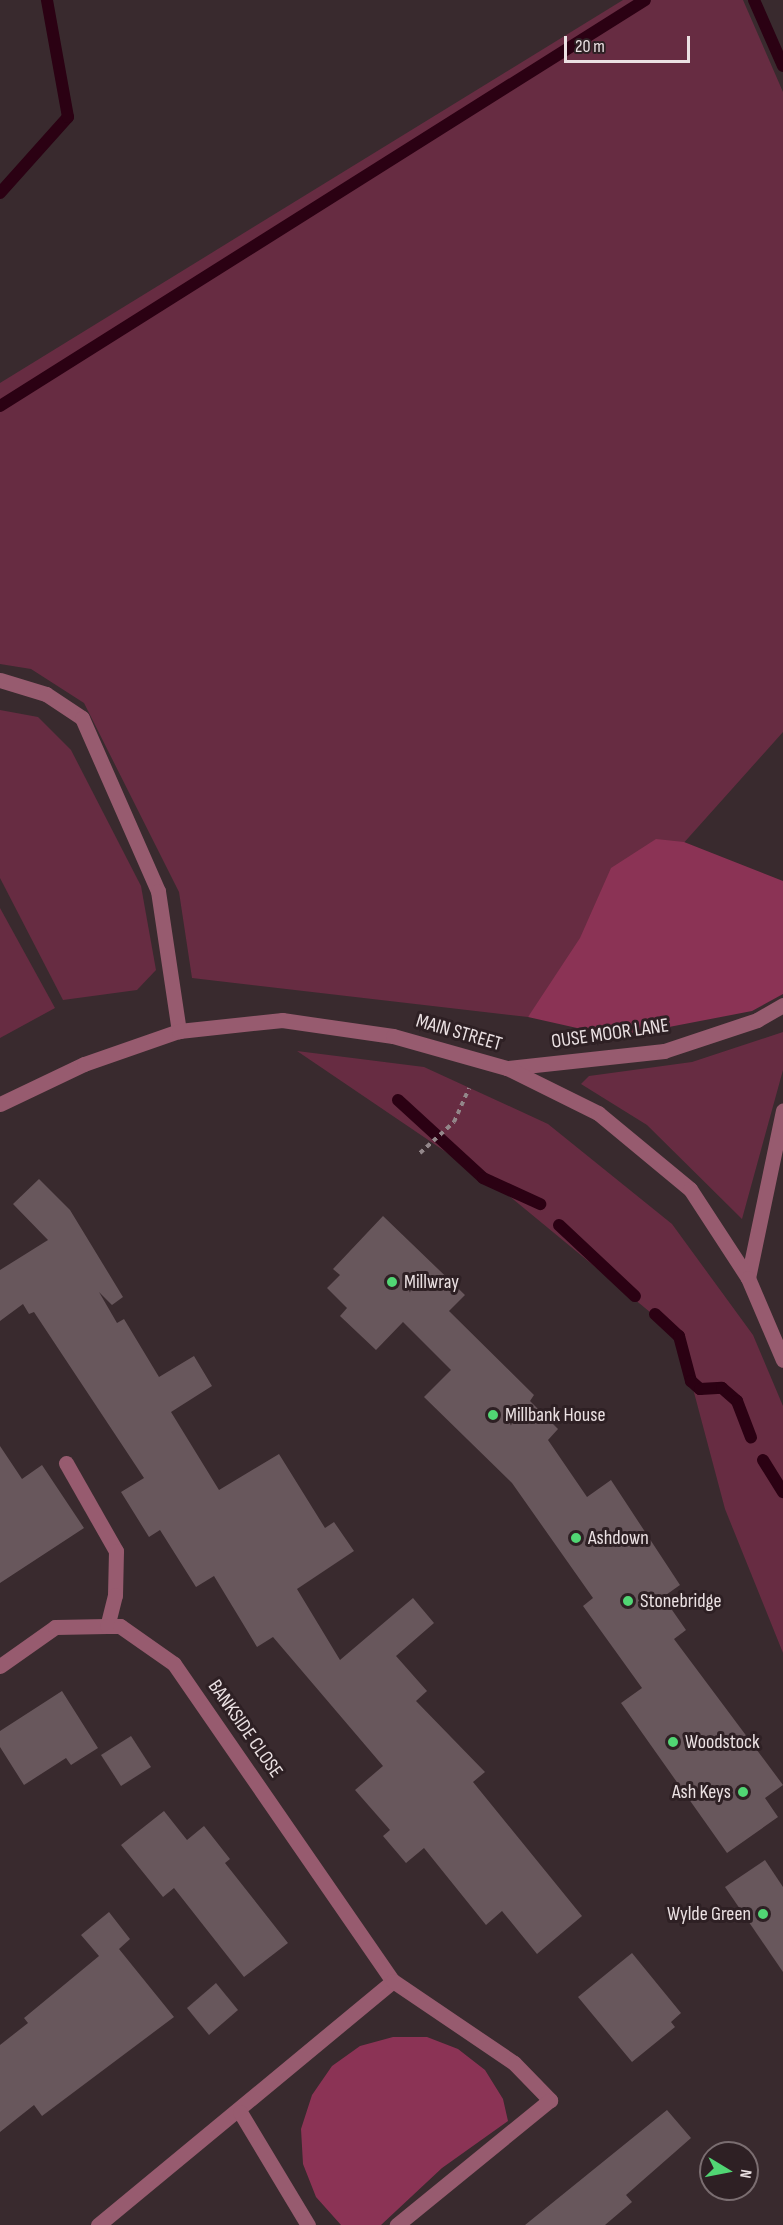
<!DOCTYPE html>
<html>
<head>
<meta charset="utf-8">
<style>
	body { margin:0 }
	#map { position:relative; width:783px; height:2225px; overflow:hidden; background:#392a2e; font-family:"Sofia Sans Condensed",sans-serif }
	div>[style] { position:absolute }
	.green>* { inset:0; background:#672c42 }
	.forest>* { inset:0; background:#8b3355 }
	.stream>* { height:12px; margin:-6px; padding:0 6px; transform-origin:6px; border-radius:6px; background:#2b0113 }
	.building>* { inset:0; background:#68575c }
	.path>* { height:4px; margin-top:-2px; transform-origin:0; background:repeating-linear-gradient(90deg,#93878a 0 4.5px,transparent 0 9px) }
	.service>* { height:15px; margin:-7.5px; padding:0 7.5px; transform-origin:7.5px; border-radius:7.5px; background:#975b6f }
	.minor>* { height:15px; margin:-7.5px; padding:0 7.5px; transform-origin:7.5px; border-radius:7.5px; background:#975b6f }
	.tertiary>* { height:15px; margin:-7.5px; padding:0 7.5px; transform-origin:7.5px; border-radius:7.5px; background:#975b6f }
	.dots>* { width:16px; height:16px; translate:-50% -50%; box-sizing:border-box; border:3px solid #2e2024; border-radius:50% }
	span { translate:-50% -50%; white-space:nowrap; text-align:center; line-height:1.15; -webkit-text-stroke:6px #2e2024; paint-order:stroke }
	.street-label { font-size:20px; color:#ebe1e3 }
	.poi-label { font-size:20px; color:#ebe1e3 }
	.left { translate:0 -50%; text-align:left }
	.right { translate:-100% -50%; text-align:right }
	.north { position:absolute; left:699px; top:2141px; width:60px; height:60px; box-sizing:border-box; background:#2e2024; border:2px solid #7a6d70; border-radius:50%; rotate:100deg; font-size:16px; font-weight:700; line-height:24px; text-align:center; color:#ebe1e3 }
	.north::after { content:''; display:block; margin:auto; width:21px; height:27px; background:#51d674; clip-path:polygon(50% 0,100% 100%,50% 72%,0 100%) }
	.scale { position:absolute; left:564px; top:36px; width:126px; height:27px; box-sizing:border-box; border:3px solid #ebe1e3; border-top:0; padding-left:8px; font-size:18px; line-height:21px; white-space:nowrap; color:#ebe1e3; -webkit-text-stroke:4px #2e2024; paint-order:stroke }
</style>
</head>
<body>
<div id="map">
	<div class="green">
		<i style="clip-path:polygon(623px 0,743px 0,783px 92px,783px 732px,528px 1017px,192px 978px,179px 892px,84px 703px,31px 669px,0 664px,0 383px)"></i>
		<i style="clip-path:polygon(0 710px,38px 717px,71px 750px,141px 886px,156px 970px,137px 990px,63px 1000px,0 878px)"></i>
		<i style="clip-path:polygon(0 908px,55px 1008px,0 1038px)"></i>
		<i style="clip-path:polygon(783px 1032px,783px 1070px,742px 1219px,647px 1125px,581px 1084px,589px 1076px,692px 1062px)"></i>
		<i style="clip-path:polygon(297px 1051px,424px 1067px,548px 1124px,672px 1224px,753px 1335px,783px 1406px,783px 1653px,725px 1509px,679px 1336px,502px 1190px)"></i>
	</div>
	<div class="forest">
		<i style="clip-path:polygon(656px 839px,684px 842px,783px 881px,783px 994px,752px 1011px,617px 1037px,528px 1017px,580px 938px,611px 868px)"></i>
		<i style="clip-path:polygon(393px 2037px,427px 2037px,458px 2049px,485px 2070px,503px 2099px,508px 2121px,442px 2168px,381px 2225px,341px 2225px,316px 2197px,303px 2164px,301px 2129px,312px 2095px,332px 2066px,360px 2046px)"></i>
	</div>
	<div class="stream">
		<i style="left:754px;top:0;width:72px;rotate:66.3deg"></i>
		<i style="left:0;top:193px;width:102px;rotate:-48.2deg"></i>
		<i style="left:68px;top:117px;width:119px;rotate:-100.2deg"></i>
		<i style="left:0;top:406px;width:762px;rotate:-32.19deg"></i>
		<i style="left:398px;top:1100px;width:115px;rotate:42.5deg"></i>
		<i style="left:483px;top:1178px;width:63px;rotate:24.5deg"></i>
		<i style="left:559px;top:1225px;width:104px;rotate:43.1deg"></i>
		<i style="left:655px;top:1314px;width:33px;rotate:43deg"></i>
		<i style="left:679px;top:1336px;width:47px;rotate:75.1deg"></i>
		<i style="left:691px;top:1381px;width:12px;rotate:42deg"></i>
		<i style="left:700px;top:1389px;width:22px;rotate:-3deg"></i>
		<i style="left:722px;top:1388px;width:20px;rotate:41deg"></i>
		<i style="left:737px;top:1401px;width:39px;rotate:69deg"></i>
		<i style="left:763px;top:1460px;width:38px;rotate:58deg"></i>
	</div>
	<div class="building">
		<i style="clip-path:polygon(39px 1179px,70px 1210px,123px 1297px,112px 1305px,99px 1292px,117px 1323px,124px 1319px,159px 1377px,194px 1356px,212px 1386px,171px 1412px,219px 1490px,279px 1454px,325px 1528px,334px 1522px,354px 1551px,297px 1589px,340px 1660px,413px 1598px,434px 1623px,396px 1656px,427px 1691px,416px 1701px,485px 1772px,473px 1782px,582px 1916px,537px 1954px,502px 1911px,486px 1925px,424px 1848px,406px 1863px,383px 1836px,390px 1830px,355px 1790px,383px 1766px,273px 1637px,257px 1647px,214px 1576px,196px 1587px,160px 1530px,149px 1537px,121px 1492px,144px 1478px,34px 1312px,29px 1314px,23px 1304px,0 1321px,0 1270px,48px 1240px,13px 1204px)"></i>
		<i style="clip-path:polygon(383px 1216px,465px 1295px,449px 1311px,534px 1395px,530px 1401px,558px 1429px,548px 1440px,587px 1497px,611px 1480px,680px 1585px,663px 1597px,686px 1630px,674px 1639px,783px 1785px,765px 1798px,778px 1817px,727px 1853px,621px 1703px,642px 1688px,583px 1606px,593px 1598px,512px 1483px,424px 1397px,451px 1370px,403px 1322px,376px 1350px,340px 1316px,347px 1308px,327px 1288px,340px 1275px,333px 1269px)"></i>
		<i style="clip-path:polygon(0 1446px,22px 1479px,42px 1465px,84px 1528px,0 1583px)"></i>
		<i style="clip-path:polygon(62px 1691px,98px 1748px,71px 1765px,66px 1758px,24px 1785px,0 1747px,0 1731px)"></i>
		<i style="clip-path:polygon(131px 1736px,151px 1767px,121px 1786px,101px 1755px)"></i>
		<i style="clip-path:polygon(164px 1811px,187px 1840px,204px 1826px,230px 1859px,225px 1863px,288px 1943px,244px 1977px,174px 1888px,163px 1897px,121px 1845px)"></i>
		<i style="clip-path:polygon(765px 1860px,783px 1887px,783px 1972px,725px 1887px)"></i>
		<i style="clip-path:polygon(109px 1912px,130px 1939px,119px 1949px,174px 2017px,42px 2116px,34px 2105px,0 2132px,0 2045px,28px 2023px,24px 2018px,99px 1956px,81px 1935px)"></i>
		<i style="clip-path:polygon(632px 1953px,681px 2013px,671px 2022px,675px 2027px,632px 2062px,578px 1997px)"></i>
		<i style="clip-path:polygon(216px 1983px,238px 2010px,209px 2035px,187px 2008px)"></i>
		<i style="clip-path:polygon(667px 2110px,691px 2138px,626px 2195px,632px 2202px,605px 2225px,525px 2225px)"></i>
	</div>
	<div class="path">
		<i style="left:420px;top:1153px;width:46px;rotate:-42.4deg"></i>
		<i style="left:454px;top:1122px;width:37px;rotate:-66deg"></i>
	</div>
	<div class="service">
		<i style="left:0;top:680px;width:48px;rotate:16.9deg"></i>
		<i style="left:46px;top:694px;width:43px;rotate:33.7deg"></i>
		<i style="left:82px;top:718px;width:189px;rotate:66.3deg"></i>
		<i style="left:158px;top:891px;width:142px;rotate:81.5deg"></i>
		<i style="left:66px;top:1463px;width:101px;rotate:60.4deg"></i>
		<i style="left:116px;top:1551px;width:44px;rotate:91.3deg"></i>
		<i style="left:115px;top:1595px;width:32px;rotate:104deg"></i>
	</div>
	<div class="minor">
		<i style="left:507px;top:1068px;width:158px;rotate:-6.2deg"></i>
		<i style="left:664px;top:1051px;width:98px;rotate:-18.4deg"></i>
		<i style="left:757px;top:1020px;width:30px;rotate:-30deg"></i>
		<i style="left:748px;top:1278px;width:171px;rotate:-78.2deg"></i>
		<i style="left:0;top:1666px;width:67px;rotate:-35.3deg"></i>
		<i style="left:55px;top:1627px;width:52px;rotate:-1.1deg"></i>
		<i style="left:107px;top:1626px;width:13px"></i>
		<i style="left:120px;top:1626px;width:66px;rotate:35.1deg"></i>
		<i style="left:174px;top:1664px;width:385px;rotate:55.4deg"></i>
		<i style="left:393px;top:1981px;width:383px;rotate:140.4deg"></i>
		<i style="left:393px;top:1981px;width:146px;rotate:34.1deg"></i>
		<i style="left:514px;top:2063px;width:52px;rotate:45.8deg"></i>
		<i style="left:550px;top:2100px;width:198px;rotate:140.8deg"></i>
		<i style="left:240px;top:2112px;width:132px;rotate:59deg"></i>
	</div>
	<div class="tertiary">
		<i style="left:0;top:1104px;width:93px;rotate:-25.5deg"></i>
		<i style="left:84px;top:1064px;width:101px;rotate:-19.2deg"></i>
		<i style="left:179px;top:1031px;width:104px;rotate:-6.1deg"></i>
		<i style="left:282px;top:1020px;width:112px;rotate:8.2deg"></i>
		<i style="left:393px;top:1036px;width:118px;rotate:15.7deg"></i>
		<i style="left:507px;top:1068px;width:102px;rotate:26.3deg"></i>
		<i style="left:598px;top:1113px;width:119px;rotate:39.6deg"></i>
		<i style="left:690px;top:1189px;width:106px;rotate:56.9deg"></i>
		<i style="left:748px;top:1278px;width:89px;rotate:66.9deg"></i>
	</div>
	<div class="dots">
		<i style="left:392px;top:1282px;background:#51d674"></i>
		<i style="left:493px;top:1415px;background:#51d674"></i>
		<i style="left:576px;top:1538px;background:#51d674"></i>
		<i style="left:628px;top:1601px;background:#51d674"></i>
		<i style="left:673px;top:1742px;background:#51d674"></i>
		<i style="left:743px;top:1792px;background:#51d674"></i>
		<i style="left:763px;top:1914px;background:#51d674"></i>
	</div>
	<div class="street-label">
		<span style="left:459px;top:1033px;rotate:16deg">MAIN STREET</span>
		<span style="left:610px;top:1034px;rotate:-8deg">OUSE MOOR LANE</span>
		<span style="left:245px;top:1729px;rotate:55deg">BANKSIDE CLOSE</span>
	</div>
	<div class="poi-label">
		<span class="left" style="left:404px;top:1282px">Millwray</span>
		<span class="left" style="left:505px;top:1415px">Millbank House</span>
		<span class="left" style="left:588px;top:1538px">Ashdown</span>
		<span class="left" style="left:640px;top:1601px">Stonebridge</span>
		<span class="left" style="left:685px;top:1742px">Woodstock</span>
		<span class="right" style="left:731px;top:1792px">Ash Keys</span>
		<span class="right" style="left:751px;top:1914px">Wylde Green</span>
	</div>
	<div class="north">N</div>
	<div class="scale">20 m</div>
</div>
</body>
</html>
